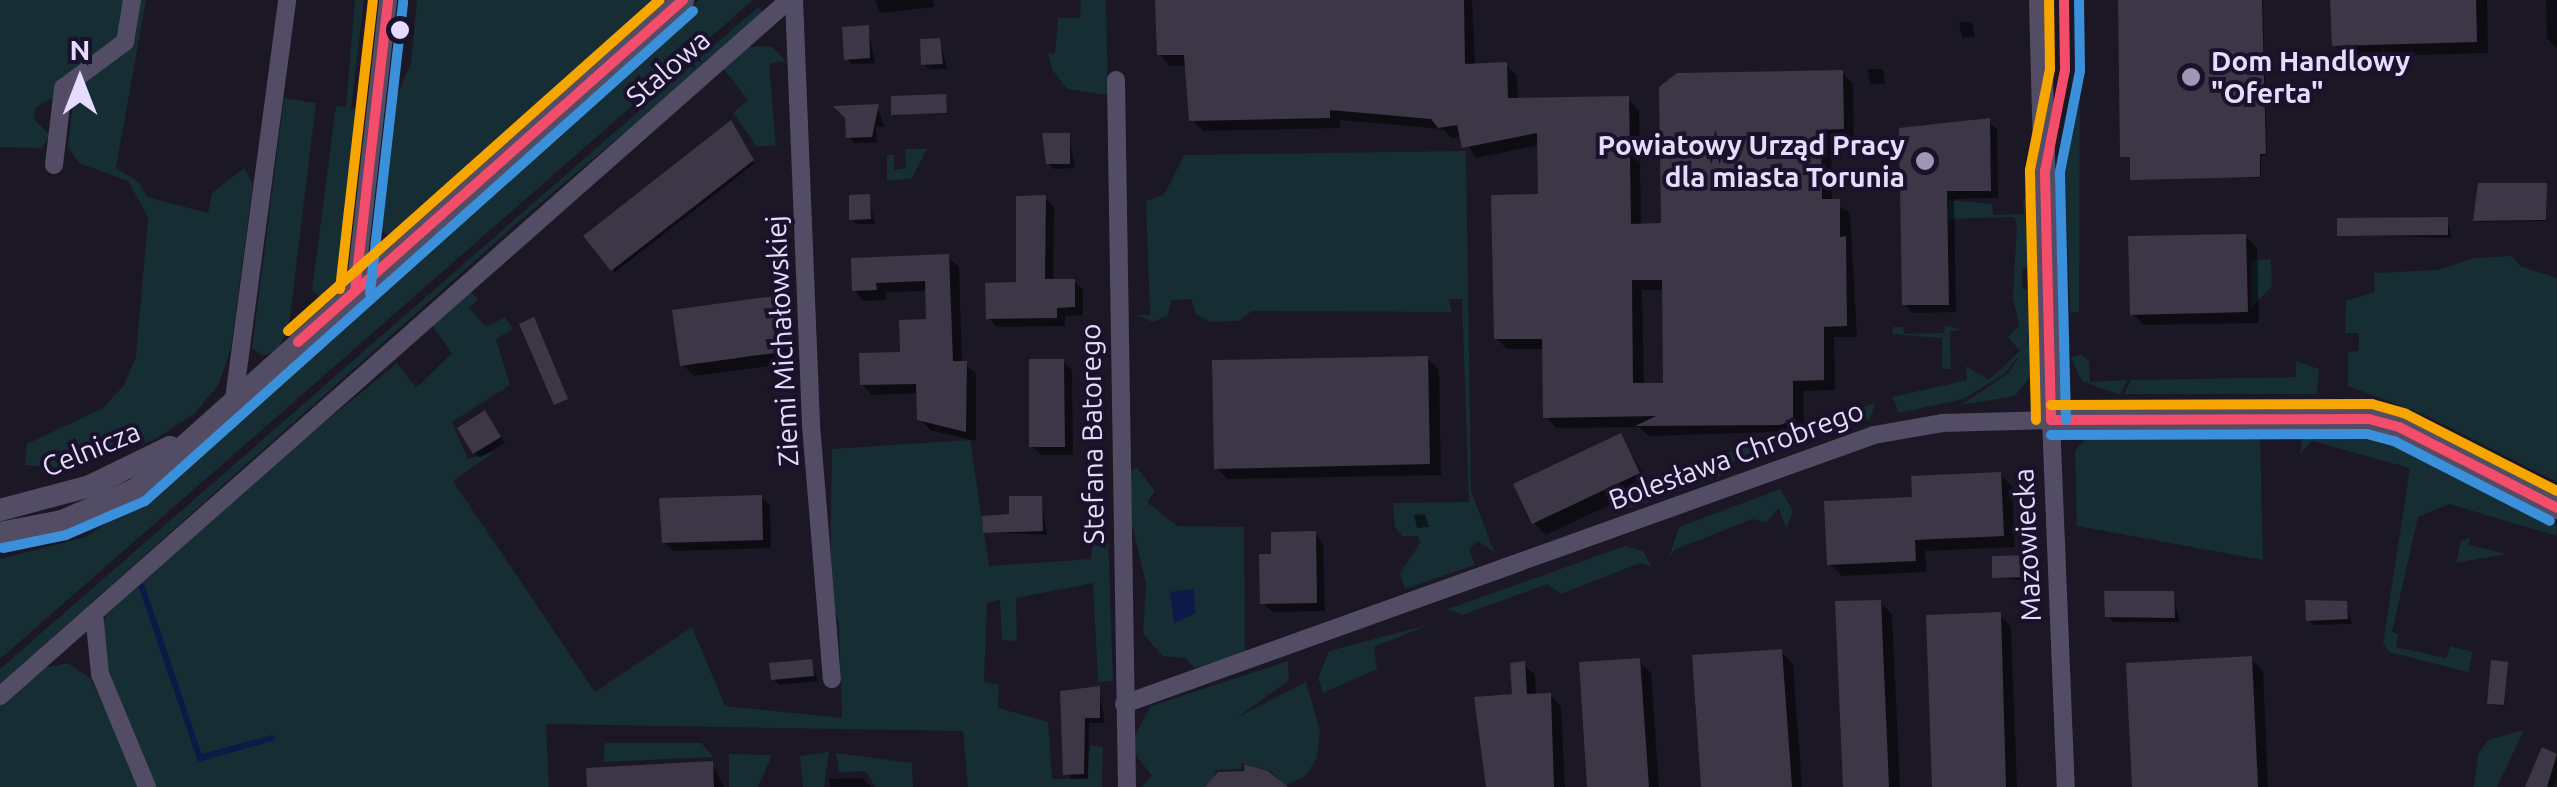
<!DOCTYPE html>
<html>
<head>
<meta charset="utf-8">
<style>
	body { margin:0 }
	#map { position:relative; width:2557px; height:787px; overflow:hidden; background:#1c1725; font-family:Ubuntu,sans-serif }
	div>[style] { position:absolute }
	.green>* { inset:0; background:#152d33 }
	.water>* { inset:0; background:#0d1947 }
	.shadow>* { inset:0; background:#0007 }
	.stream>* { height:6px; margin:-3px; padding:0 3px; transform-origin:3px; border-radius:3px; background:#0d1947 }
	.building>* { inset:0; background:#3c3646 }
	.minor>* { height:18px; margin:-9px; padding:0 9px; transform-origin:9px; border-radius:9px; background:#524d65 }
	.tertiary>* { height:22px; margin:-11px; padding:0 11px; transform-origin:11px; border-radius:11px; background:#524d65 }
	.bus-1>* { height:10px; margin:-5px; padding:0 5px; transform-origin:5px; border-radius:5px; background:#f44d6c }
	.bus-2>* { height:10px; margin:-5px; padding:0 5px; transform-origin:5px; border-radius:5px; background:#3a90db }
	.bus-3>* { height:10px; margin:-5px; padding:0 5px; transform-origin:5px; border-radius:5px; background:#f7a600 }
	.dots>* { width:28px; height:28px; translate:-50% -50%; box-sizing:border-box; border:5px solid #1a112b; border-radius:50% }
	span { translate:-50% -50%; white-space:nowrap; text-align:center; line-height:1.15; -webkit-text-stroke:8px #1a112b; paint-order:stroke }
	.poi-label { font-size:28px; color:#e5dcff; font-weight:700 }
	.left { translate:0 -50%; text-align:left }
	.right { translate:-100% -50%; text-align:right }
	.street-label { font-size:28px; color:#e5dcff }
	.north { position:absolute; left:30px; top:30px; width:100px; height:100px; -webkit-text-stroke:8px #1a112b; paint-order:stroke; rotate:0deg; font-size:28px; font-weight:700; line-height:40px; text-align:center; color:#e5dcff }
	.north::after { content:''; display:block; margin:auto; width:35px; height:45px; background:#e5dcff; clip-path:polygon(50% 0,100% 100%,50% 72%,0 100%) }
</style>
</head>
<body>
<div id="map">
	<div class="green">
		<i style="clip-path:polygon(0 0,146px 0,116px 168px,139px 182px,147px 197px,208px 213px,212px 193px,244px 168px,253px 184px,231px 347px,219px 384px,195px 413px,154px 440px,59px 468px,25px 465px,27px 444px,103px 408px,124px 385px,136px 357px,148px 217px,128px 181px,79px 163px,68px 147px,75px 85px,36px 107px,34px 119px,50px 135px,42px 148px,0 147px)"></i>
		<i style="clip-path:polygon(355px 0,364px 0,351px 108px,365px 111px,345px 279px,324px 301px,312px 290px,336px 106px,346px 107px)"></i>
		<i style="clip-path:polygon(417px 0,663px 0,402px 235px,391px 238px,375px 225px,386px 119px,411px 64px)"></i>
		<i style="clip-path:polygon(699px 0,753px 0,0 659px,0 559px,85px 537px,131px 507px)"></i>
		<i style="clip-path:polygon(1081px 0,1106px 0,1108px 95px,1067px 89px,1053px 71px,1048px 54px,1055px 53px,1058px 18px,1080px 18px)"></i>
		<i style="clip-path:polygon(758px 7px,765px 14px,524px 217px,0 684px,0 669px)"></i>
		<i style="clip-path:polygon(771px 46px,786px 61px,769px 64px,776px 145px,757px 147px,733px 113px,748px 100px,722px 67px,746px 47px)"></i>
		<i style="clip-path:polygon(2080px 79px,2079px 312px,2070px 313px,2065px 174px)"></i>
		<i style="clip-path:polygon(284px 98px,316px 103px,289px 326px,278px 350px,263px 356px,252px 348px)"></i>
		<i style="clip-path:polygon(905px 149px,927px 149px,912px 178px,887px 181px,887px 155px,894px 155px,894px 170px,906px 168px)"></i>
		<i style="clip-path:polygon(1466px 151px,1471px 491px,1494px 552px,1478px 541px,1469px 549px,1475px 565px,1405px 589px,1400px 573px,1420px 543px,1418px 536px,1402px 536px,1395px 527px,1393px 503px,1469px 502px,1462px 299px,1448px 299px,1452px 312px,1252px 311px,1238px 321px,1210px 322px,1196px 314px,1191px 299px,1172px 300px,1167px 316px,1153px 322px,1136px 315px,1150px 315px,1146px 201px,1164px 195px,1184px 155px)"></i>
		<i style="clip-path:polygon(2023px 198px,2029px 198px,2029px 266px,2022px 269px,2022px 288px,2030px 291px,2032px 328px,2024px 350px,2004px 374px,1963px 399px,1899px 413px,1892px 397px,1967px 380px,1966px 366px,1989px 380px,2020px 351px,2008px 337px,2019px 326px,2013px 297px,2017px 223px,2013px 217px,1948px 219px,1948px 200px,1992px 204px,1993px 215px,2024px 214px)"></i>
		<i style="clip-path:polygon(2512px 256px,2520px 266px,2557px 278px,2557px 482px,2425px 415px,2348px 386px,2348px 352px,2359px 351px,2359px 333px,2345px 333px,2346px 301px,2375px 292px,2374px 273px,2438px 270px,2475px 258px)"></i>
		<i style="clip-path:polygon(2271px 259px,2272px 286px,2251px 308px,2251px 261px)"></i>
		<i style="clip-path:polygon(464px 285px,478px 299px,469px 308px,486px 327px,505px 317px,513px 329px,496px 339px,510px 385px,452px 422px,468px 459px,494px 452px,453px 481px,595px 692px,692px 627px,725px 706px,842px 718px,839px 624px,830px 595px,832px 449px,970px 440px,989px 566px,1091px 559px,1094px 530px,1108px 532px,1113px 681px,1098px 682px,1093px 583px,1016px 598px,1017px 641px,1002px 640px,1000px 600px,987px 603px,984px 682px,999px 685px,998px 708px,1048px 722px,1052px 779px,1087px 778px,1090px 745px,1103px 747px,1102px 787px,968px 787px,963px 731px,546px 724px,549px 787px,155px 787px,104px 671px,100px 632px,106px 615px,205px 520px,397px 363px,416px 388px,452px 353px,430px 323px)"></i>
		<i style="clip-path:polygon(1945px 326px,1965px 330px,1950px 331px,1951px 369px,1942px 369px,1942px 338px,1892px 334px,1893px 327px,1903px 327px,1904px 334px,1944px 333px)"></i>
		<i style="clip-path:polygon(2031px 336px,2030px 377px,2015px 396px,1961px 405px,2009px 373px)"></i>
		<i style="clip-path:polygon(2081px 354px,2089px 361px,2090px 382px,2127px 380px,2120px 395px,2082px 381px,2071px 358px)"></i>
		<i style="clip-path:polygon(2296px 361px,2319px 369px,2317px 394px,2124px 394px,2131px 380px,2296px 377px)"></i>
		<i style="clip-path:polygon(2348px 402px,2397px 411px,2557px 491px,2557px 497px)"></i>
		<i style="clip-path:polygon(1875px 403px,1870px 419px,1758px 449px,1725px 466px,1720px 476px,1624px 510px,1638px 497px,1634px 479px,1645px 474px,1650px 488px,1661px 490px,1670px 485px,1673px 471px)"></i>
		<i style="clip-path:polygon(2307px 404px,2299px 407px,2123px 409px,2140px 405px)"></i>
		<i style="clip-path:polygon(2260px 436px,2263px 560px,2077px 526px,2075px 451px,2085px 439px)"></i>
		<i style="clip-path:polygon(2302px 436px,2363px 437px,2407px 450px,2557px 525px,2557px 536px,2449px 504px,2418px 517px,2392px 632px,2398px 634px,2396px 647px,2446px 658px,2450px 646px,2473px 652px,2468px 672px,2389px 652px,2383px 644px,2410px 468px,2312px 441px,2300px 454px)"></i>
		<i style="clip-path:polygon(1137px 468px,1155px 491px,1147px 502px,1177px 526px,1244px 527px,1245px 653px,1194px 668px,1186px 658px,1163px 656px,1143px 634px,1146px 584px,1132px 524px,1130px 470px)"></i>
		<i style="clip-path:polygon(1780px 489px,1793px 511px,1786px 529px,1779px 508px,1766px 522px,1752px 519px,1674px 550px,1668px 560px,1679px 527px)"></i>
		<i style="clip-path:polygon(2470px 538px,2469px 545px,2506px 554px,2456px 563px,2461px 541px)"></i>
		<i style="clip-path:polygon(1625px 546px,1643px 551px,1652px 567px,1640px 563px,1561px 594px,1547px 584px,1462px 615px,1448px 609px)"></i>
		<i style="clip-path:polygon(1431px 624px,1374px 647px,1377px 669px,1323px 693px,1318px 678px,1329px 651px)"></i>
		<i style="clip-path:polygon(1288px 661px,1289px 680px,1238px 717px,1306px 682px,1320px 731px,1317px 758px,1305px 776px,1285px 786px,1271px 771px,1242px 763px,1241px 769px,1216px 770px,1211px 787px,1141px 787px,1152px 776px,1133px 751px,1133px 739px,1151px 706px)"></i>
		<i style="clip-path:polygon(68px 663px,91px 679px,141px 787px,0 787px,0 703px,38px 669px)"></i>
		<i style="clip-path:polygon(2524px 730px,2497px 787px,2474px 787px,2478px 754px,2488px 740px)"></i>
		<i style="clip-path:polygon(605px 743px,701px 743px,714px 757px,603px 762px)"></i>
		<i style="clip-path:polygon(829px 752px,824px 787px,803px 787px,800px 756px)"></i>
		<i style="clip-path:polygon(836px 753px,912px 763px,913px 787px,875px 787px,866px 771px,839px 772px)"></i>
		<i style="clip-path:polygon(729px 754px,772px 755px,758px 787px,729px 787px)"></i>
	</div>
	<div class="water">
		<i style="clip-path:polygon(1194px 589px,1195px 614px,1174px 623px,1170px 592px)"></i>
	</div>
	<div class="shadow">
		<i style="clip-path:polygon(875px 0,933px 0,934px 7px,880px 13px)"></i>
		<i style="clip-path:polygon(evenodd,1157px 0,1472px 0,1475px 66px,1506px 65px,1517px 76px,1518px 100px,1628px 99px,1639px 110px,1641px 226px,1663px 225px,1842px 72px,1853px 84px,1854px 140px,1831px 140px,1832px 201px,1850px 213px,1857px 337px,1834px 337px,1835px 390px,1803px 391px,1804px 431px,1649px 436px,1639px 427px,1557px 428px,1546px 417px,1545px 349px,1507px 349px,1496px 338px,1541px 197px,1540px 145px,1476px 158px,1462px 136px,1452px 138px,1443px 129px,1340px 120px,1340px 128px,1203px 131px,1192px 120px,1188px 65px,1170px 66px,1159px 54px,1157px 0,1642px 290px,1664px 290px,1666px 385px,1644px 385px,1642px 290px)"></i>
		<i style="clip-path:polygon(2120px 0,2263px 0,2267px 155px,2261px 156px,2261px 178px,2133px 178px,2132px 158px,2123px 156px)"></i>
		<i style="clip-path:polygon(2333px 0,2487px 0,2488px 53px,2346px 57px,2334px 45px)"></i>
		<i style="clip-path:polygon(2546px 0,2557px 0,2557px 48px,2547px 38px)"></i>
		<i style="clip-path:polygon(1959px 22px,1972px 22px,1975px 37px,1962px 38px)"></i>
		<i style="clip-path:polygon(868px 28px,875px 63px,852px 64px,846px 59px)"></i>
		<i style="clip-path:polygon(939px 41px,948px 69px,929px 69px,923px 64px)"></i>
		<i style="clip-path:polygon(1868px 69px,1883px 69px,1885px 84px,1870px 84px)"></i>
		<i style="clip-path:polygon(945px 97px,948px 114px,894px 114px)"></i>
		<i style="clip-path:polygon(878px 107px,884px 127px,876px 127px,877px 142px,854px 143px,849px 137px)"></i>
		<i style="clip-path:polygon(1989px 121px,1997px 129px,1998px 198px,1954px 199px,1956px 312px,1913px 313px,1905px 304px,1901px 130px)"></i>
		<i style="clip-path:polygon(731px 123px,754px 164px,615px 272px,586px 236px)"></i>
		<i style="clip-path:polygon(1069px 136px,1075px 168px,1054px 169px,1048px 163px)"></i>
		<i style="clip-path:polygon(2479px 185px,2546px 185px,2547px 221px,2477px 222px)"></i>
		<i style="clip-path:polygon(869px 197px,875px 224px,857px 224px,851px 219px)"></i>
		<i style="clip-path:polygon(1045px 198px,1054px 207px,1053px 282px,1074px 281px,1083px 290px,1083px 315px,1065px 316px,1065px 326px,997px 327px,989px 318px,1018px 285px)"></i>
		<i style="clip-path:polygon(2447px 219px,2452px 238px,2339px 235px)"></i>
		<i style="clip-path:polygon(2245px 236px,2257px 248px,2259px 323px,2144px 325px,2132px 313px)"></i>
		<i style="clip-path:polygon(948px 257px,959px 267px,962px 363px,976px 373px,976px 441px,930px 430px,920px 419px,919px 393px,872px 395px,862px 384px,903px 354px,929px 322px,928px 291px,886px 292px,886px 300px,864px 301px,854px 290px)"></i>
		<i style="clip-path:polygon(773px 299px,785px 311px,792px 363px,694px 376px,682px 364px)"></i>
		<i style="clip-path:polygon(1427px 358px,1439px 370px,1441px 475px,1228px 479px,1216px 468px)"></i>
		<i style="clip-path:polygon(1063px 361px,1072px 370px,1073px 455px,1041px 455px,1032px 446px)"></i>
		<i style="clip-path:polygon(485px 413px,505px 443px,480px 458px,475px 453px)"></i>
		<i style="clip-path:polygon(1621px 436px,1650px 486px,1546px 535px,1534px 523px)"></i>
		<i style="clip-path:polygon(2000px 474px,2012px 486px,2015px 547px,1925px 551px,1927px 572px,1842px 576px,1830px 564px,1914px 500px)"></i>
		<i style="clip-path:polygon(761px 497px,770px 506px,771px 548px,673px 551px,664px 542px)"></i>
		<i style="clip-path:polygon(1041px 498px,1047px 535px,985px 532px,1012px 517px)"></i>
		<i style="clip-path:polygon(1425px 514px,1429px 527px,1417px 528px,1414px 515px)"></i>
		<i style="clip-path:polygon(1315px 534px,1323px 543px,1325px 611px,1272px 612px,1263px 603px,1274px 557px)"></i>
		<i style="clip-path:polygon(2033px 558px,2039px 582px,1994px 577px)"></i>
		<i style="clip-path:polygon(2173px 594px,2180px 622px,2113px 622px,2108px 616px)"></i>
		<i style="clip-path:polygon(1880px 602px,1892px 614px,1900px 787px,1845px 787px)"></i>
		<i style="clip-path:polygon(2346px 603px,2352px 624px,2314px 625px,2308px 620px)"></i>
		<i style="clip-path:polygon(2000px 615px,2011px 627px,2017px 787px,1935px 787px)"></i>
		<i style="clip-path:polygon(1781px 652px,1793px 664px,1802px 787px,1704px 787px)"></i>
		<i style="clip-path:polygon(2251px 659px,2263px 671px,2268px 787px,2134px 787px)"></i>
		<i style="clip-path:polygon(811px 661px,818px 681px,779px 685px,773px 679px)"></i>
		<i style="clip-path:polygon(1639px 661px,1651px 673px,1659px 787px,1590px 787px)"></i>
		<i style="clip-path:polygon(1524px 664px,1535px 675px,1536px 696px,1550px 695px,1561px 706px,1565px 787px,1489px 787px,1476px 699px,1514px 696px)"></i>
		<i style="clip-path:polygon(2507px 664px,2505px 706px,2492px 705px,2490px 703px)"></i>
		<i style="clip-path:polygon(1099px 689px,1105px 723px,1089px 723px,1088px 779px,1071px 779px,1063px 693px)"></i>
		<i style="clip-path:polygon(2543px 751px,2557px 756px,2557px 779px,2554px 787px,2532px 787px)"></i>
		<i style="clip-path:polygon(712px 764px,724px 787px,590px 787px)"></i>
		<i style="clip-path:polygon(862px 778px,871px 787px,830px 787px,829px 779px)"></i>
	</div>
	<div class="stream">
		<i style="left:142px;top:587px;width:181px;rotate:71.3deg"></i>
		<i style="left:200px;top:758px;width:75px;rotate:-15.5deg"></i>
	</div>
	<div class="building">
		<i style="clip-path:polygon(evenodd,1155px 0,1464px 0,1465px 64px,1507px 62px,1508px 98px,1629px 96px,1631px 224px,1661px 223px,1659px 87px,1677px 73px,1843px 70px,1844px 129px,1821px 130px,1822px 199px,1840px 199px,1840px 237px,1846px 236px,1847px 326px,1824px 327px,1824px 380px,1793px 381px,1793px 420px,1780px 425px,1635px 426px,1656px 416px,1543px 418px,1542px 339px,1494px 339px,1491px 195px,1538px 194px,1537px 133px,1462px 148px,1457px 125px,1438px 128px,1431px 119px,1330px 110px,1330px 118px,1189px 121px,1184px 55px,1157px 55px,1155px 0,1632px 280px,1662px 280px,1663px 383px,1633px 383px,1632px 280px)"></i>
		<i style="clip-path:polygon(2118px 0,2262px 0,2266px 154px,2260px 154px,2260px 177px,2130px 180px,2130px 157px,2120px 157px)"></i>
		<i style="clip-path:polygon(2330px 0,2476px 0,2477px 42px,2332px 46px)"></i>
		<i style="clip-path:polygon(869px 25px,870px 58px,844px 60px,842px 27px)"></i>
		<i style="clip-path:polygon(940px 38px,943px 64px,921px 65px,920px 39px)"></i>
		<i style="clip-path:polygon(946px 94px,947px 113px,891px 115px,891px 96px)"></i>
		<i style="clip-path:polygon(879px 104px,872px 137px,846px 138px,845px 118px,833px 106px)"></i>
		<i style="clip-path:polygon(1990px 118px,1991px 191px,1947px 191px,1949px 305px,1902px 305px,1899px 128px)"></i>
		<i style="clip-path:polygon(731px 120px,754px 160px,611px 271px,583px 236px)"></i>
		<i style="clip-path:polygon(1042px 133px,1070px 133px,1070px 164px,1046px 164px)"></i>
		<i style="clip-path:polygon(2478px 183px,2547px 183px,2546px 220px,2473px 221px)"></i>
		<i style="clip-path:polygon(870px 194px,871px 219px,849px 220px,849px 195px)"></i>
		<i style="clip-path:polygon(1046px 195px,1045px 279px,1075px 279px,1075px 307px,1057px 308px,1057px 318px,986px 319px,985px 283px,1016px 282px,1016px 196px)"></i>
		<i style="clip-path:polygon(2448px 217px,2448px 235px,2337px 236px,2337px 218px)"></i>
		<i style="clip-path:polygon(2246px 234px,2248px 312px,2130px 315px,2128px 236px)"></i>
		<i style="clip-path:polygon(949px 254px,953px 361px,967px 361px,966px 432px,917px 420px,916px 384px,860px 385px,859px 353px,900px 352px,899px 320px,926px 319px,925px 281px,876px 283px,877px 290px,852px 291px,851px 258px)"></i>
		<i style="clip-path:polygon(774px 296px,781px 352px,680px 366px,672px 310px)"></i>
		<i style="clip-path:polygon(534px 317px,568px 399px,554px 405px,519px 324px)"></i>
		<i style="clip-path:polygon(1428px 356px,1430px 464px,1214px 469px,1212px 360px)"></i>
		<i style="clip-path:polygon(1029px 359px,1064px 359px,1065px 447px,1029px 447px)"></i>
		<i style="clip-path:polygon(485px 410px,501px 437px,473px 454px,457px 428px)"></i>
		<i style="clip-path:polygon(1621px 433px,1640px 473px,1532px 524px,1513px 484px)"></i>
		<i style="clip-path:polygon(2001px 472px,2004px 536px,1915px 540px,1916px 561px,1827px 565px,1824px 501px,1912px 497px,1911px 476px)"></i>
		<i style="clip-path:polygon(762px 495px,763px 540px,662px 543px,659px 498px)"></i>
		<i style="clip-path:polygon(1009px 496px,1042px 496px,1043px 531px,983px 533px,982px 516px,1009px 514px)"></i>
		<i style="clip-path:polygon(1316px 531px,1317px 603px,1260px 604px,1259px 554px,1271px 554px,1271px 532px)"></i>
		<i style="clip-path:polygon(2034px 555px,2035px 577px,1992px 578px,1992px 556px)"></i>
		<i style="clip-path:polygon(2104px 591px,2174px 591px,2175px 618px,2105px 617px)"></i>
		<i style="clip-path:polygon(1881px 600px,1889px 787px,1843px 787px,1835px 601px)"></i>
		<i style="clip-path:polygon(2305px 600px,2347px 601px,2348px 619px,2306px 621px)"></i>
		<i style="clip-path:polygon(2001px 612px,2006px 787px,1932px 787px,1926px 615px)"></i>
		<i style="clip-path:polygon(1782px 649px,1792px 787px,1701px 787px,1692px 655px)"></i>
		<i style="clip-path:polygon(2252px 656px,2258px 787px,2132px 787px,2126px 663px)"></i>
		<i style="clip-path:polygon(1640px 658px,1649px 787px,1587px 787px,1579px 662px)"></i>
		<i style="clip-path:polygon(812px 659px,814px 676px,771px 680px,769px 663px)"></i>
		<i style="clip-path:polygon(2491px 660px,2508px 662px,2504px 705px,2487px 704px)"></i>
		<i style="clip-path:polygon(1525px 661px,1527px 694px,1551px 693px,1554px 787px,1486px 787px,1474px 697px,1512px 694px,1510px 663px)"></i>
		<i style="clip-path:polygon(1100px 686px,1100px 718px,1085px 718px,1084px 774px,1063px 775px,1060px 691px)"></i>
		<i style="clip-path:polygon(2542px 747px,2557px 754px,2547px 787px,2525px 787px)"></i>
		<i style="clip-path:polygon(713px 761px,714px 787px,587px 787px,586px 768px)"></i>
		<i style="clip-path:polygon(1244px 764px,1268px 771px,1288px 787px,1205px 787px,1218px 772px,1245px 771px)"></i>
	</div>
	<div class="minor">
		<i style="left:794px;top:0;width:425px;rotate:87.7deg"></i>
		<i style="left:811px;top:425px;width:255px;rotate:85.3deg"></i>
		<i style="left:1116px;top:80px;width:707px;rotate:89.11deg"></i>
		<i style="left:54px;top:165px;width:78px;rotate:-83.3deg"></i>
		<i style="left:63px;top:88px;width:77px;rotate:-36.6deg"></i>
		<i style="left:125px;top:42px;width:43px;rotate:-80.5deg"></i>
		<i style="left:355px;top:291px;width:293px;rotate:-83.5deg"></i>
		<i style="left:234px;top:399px;width:403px;rotate:-82.4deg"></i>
		<i style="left:94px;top:613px;width:61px;rotate:84.4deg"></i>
		<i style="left:100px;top:674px;width:122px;rotate:67.4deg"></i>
		<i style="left:0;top:696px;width:1052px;rotate:-41.42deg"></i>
		<i style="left:1124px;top:704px;width:797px;rotate:-19.73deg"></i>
		<i style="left:1874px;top:435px;width:69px;rotate:-10deg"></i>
		<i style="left:1942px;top:423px;width:109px;rotate:-1.6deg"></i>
		<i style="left:2051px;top:420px;width:367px;rotate:87.7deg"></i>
	</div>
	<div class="tertiary">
		<i style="left:2040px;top:0;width:420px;rotate:88.5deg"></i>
		<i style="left:2051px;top:420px;width:318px;rotate:-0.2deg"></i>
		<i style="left:2369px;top:419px;width:31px;rotate:15deg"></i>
		<i style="left:2399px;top:427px;width:178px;rotate:27.1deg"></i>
		<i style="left:0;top:510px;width:93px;rotate:-14.9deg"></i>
		<i style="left:90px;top:486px;width:89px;rotate:-26deg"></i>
		<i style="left:0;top:533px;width:63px;rotate:-11deg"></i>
		<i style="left:62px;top:521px;width:81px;rotate:-23.4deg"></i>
		<i style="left:136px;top:489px;width:734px;rotate:-41.8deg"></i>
	</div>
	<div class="bus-1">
		<i style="left:355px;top:291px;width:293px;rotate:-83.5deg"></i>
		<i style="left:298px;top:342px;width:515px;rotate:-41.62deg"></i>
		<i style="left:2051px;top:420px;width:318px;rotate:-0.2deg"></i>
		<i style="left:2369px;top:419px;width:31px;rotate:15deg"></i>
		<i style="left:2399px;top:427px;width:178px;rotate:27.1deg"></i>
		<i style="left:2051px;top:420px;width:249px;rotate:-91.4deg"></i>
		<i style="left:2045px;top:171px;width:103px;rotate:-78.8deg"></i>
		<i style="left:2065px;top:70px;width:70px;rotate:-90.8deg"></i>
	</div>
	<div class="bus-2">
		<i style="left:370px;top:293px;width:293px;rotate:-83.5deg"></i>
		<i style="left:2066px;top:420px;width:248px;rotate:-91.4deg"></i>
		<i style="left:2060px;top:172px;width:103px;rotate:-78.8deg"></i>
		<i style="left:2080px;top:71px;width:71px;rotate:-90.8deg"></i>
		<i style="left:2051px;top:435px;width:316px;rotate:-0.2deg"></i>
		<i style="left:2367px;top:434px;width:28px;rotate:15deg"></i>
		<i style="left:2394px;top:441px;width:175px;rotate:27.1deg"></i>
		<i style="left:3px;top:548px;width:64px;rotate:-11.7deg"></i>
		<i style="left:66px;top:535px;width:86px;rotate:-23.3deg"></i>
		<i style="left:145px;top:501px;width:735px;rotate:-41.8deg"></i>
	</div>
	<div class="bus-3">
		<i style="left:340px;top:289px;width:291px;rotate:-83.5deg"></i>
		<i style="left:288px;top:331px;width:498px;rotate:-41.7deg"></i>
		<i style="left:2051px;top:405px;width:321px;rotate:-0.2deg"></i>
		<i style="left:2372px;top:404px;width:35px;rotate:16deg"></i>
		<i style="left:2406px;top:414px;width:169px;rotate:27deg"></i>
		<i style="left:2036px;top:420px;width:250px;rotate:-91.4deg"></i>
		<i style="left:2030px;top:170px;width:103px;rotate:-78.8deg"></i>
		<i style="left:2050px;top:69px;width:69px;rotate:-90.8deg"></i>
	</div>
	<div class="dots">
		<i style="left:400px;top:30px;background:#e5dcff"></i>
		<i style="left:2191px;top:77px;background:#9f97b3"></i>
		<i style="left:1925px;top:161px;background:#9f97b3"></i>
	</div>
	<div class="poi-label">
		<span class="left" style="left:2211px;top:77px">Dom Handlowy<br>"Oferta"</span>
		<span class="right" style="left:1905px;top:161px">Powiatowy Urząd Pracy<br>dla miasta Torunia</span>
	</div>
	<div class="street-label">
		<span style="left:668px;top:68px;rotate:-41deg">Stalowa</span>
		<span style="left:782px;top:341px;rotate:-93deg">Ziemi Michałowskiej</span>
		<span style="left:1092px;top:434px;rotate:-91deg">Stefana Batorego</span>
		<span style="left:91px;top:449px;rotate:-22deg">Celnicza</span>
		<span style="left:1736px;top:455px;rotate:-20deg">Bolesława Chrobrego</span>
		<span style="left:2027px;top:545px;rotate:-93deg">Mazowiecka</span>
	</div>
	<div class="north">N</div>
</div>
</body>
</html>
